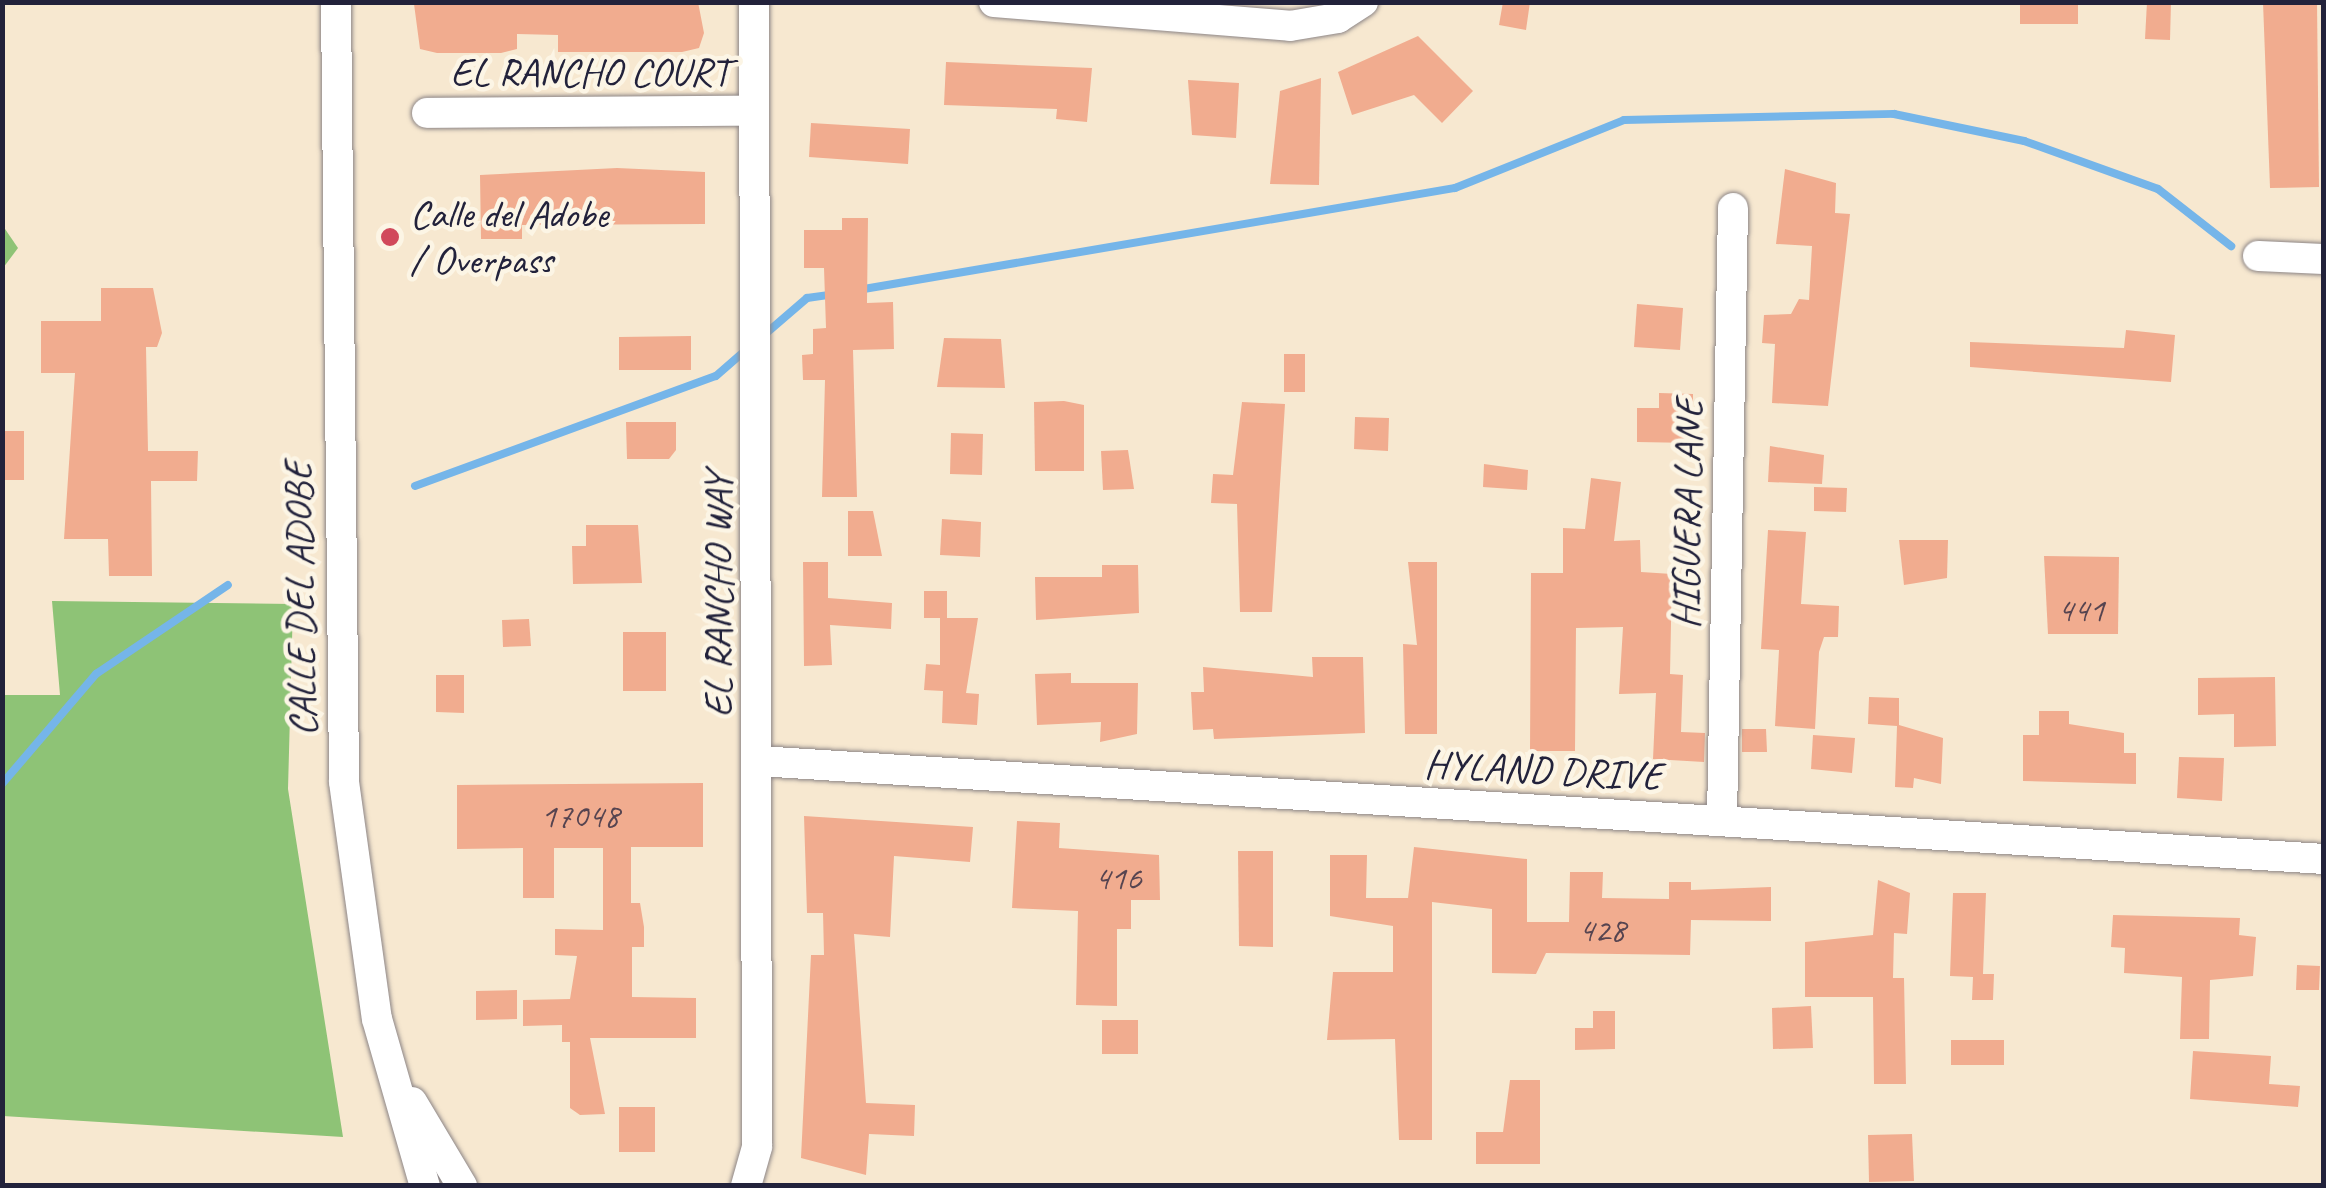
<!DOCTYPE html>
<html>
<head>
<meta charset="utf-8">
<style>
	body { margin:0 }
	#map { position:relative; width:2326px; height:1188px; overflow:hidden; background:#f7e8d0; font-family:Caveat,sans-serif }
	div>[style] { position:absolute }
	.green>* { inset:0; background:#8ec376 }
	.stream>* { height:8px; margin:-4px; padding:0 4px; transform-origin:4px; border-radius:4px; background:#75b5e9 }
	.building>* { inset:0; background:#f1ac8f }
	.roads { filter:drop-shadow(0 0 2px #8c8586) drop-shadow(0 0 2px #8c8586) }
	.minor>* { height:30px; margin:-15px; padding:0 15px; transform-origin:15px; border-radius:15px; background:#fff }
	.dots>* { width:28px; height:28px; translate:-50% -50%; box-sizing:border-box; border:5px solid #fcf5e5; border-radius:50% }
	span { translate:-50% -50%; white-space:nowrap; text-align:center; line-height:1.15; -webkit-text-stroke:9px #fcf5e5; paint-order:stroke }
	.number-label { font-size:35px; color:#564450 }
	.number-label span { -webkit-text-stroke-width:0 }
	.street-label { font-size:40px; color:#22223b }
	.poi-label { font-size:40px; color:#22223b }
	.left { translate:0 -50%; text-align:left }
	.frame { position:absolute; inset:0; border:5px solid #22223b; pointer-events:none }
</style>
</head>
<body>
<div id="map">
	<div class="green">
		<i style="clip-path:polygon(3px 226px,18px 248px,3px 268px,2px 268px)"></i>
		<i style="clip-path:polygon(52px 601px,293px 604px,288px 789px,343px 1137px,3px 1116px,3px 695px,60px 695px)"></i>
	</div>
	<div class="stream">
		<i style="left:858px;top:290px;width:606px;rotate:-9.7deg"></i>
		<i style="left:1455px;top:188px;width:182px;rotate:-21.9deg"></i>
		<i style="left:1624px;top:120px;width:270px;rotate:-1.3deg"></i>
		<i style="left:1894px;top:114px;width:133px;rotate:11.7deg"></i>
		<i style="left:2024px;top:141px;width:142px;rotate:19.7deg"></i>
		<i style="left:2158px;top:189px;width:93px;rotate:38deg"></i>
		<i style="left:763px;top:336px;width:58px;rotate:-40.8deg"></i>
		<i style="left:807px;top:298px;width:28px;rotate:-8deg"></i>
		<i style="left:415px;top:486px;width:320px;rotate:-20.1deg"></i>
		<i style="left:716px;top:376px;width:38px;rotate:-41deg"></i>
		<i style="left:2px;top:784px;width:145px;rotate:-49.5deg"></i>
		<i style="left:96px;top:674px;width:159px;rotate:-34deg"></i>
	</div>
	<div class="building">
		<i style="clip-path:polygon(1503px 2px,1530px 2px,1526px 30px,1499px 25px)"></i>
		<i style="clip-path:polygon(2020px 2px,2078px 2px,2078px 24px,2020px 24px)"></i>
		<i style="clip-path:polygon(2147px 2px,2171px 2px,2170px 40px,2145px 39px)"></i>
		<i style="clip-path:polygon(2263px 2px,2317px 2px,2319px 187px,2270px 188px)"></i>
		<i style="clip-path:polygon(414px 4px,698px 2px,704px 33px,699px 48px,682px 52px,558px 52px,558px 35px,517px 34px,517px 49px,501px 53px,437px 53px,420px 49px)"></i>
		<i style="clip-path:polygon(1418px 36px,1473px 91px,1442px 123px,1414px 95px,1352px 115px,1338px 72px)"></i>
		<i style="clip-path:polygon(946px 62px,1092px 68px,1087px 122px,1056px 119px,1057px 109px,944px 105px)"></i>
		<i style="clip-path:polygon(1321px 78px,1319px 185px,1270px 184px,1280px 91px)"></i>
		<i style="clip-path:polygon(1188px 80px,1239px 83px,1236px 138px,1192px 135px)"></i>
		<i style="clip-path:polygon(811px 123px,910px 129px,908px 164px,809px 157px)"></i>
		<i style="clip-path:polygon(617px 168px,705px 172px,705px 224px,522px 225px,522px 239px,481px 239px,480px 175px)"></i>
		<i style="clip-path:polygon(1785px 169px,1836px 183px,1835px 213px,1850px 214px,1828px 406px,1772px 403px,1775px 344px,1762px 343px,1764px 315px,1791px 314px,1799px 299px,1809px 300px,1812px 246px,1776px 244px)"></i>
		<i style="clip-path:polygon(842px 218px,868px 218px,867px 303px,893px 302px,894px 349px,853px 350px,857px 497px,822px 497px,825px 380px,803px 380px,802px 355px,813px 354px,813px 329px,826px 328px,824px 268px,804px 268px,804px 230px,842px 230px)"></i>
		<i style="clip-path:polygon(101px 288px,153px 288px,162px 333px,157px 347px,146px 347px,148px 451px,198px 451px,197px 481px,151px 481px,152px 576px,109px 576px,108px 539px,64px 539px,75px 373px,41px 373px,41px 321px,101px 321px)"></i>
		<i style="clip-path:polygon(1637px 304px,1683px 308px,1680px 350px,1634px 347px)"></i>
		<i style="clip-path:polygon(2126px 330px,2175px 335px,2171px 382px,1970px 367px,1970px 342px,2124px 348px)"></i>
		<i style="clip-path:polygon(691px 336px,691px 370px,619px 370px,619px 337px)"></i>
		<i style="clip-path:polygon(944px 338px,1001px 339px,1005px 388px,937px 387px)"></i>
		<i style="clip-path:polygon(1284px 354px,1305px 354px,1305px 392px,1284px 392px)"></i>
		<i style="clip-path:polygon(1659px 393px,1693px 394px,1693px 443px,1637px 442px,1637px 408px,1659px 408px)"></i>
		<i style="clip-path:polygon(1064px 401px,1084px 405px,1084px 471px,1035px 471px,1034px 402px)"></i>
		<i style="clip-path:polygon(1242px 402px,1285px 404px,1272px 612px,1240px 612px,1237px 504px,1211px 503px,1213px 474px,1233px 475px)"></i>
		<i style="clip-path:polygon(1355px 417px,1389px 418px,1388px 451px,1354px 449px)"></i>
		<i style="clip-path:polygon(626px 422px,676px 422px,676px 450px,669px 459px,627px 459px)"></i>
		<i style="clip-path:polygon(2px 431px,24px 431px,24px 480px,2px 480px)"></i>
		<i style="clip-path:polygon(951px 433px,983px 434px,982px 475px,950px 474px)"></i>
		<i style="clip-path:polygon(1770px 446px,1824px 455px,1822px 484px,1768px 482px)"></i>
		<i style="clip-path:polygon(1128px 450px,1134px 489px,1103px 490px,1101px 451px)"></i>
		<i style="clip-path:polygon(1484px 464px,1528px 470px,1527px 490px,1483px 487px)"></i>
		<i style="clip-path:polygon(1591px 478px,1621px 482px,1614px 541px,1640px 540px,1641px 572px,1672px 574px,1670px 674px,1683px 675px,1681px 732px,1705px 733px,1704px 762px,1653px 759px,1656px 693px,1619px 694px,1623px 627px,1576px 628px,1575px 751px,1530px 751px,1531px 573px,1563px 573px,1563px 528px,1585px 529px)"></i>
		<i style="clip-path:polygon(1814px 487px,1847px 488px,1846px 512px,1814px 511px)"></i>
		<i style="clip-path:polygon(848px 511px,873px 511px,882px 556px,848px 556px)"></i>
		<i style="clip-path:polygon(942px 519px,981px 522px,980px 557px,940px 555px)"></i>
		<i style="clip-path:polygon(586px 525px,638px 525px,642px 583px,573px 584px,572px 546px,586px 546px)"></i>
		<i style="clip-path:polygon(1768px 530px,1806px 532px,1801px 604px,1839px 606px,1838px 637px,1824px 637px,1819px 652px,1815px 729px,1775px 726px,1779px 650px,1761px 649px)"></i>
		<i style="clip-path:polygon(1899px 540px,1948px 540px,1947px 578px,1904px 585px)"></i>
		<i style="clip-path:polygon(2044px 556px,2119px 557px,2118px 634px,2048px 634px)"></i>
		<i style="clip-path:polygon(803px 562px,828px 562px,828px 598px,892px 603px,891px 629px,830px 625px,832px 665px,804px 666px)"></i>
		<i style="clip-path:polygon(1408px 562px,1437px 562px,1437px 734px,1405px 734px,1403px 644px,1417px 645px)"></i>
		<i style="clip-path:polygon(1102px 565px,1138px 565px,1139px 613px,1036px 620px,1035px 577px,1102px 577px)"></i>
		<i style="clip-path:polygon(924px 591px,947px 591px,947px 618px,978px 618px,966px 693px,979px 694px,977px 725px,942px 723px,943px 691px,924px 690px,926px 664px,940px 665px,940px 618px,924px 618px)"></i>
		<i style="clip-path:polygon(529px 619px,531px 646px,503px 647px,502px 620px)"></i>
		<i style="clip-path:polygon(623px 632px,666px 632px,666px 691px,623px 691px)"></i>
		<i style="clip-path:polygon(1312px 657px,1363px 657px,1365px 733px,1214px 739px,1213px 729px,1193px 730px,1191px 692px,1204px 692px,1203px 667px,1313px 677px)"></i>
		<i style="clip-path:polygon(1071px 673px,1071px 683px,1138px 683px,1137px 734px,1100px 742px,1101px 722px,1037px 725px,1035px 674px)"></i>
		<i style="clip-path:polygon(436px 675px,464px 675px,464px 713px,436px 712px)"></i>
		<i style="clip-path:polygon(2275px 677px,2276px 746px,2234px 747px,2234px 714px,2198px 715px,2198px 678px)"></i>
		<i style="clip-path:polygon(1869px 697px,1899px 698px,1899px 725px,1943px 738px,1941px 784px,1914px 778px,1913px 788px,1895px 787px,1897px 726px,1868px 724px)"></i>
		<i style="clip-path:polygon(2039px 711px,2069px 711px,2069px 724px,2124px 733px,2124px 753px,2136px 753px,2136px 784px,2023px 781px,2023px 735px,2039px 735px)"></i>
		<i style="clip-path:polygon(1742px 729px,1766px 729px,1767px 752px,1742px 752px)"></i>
		<i style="clip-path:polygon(1813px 735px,1855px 738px,1852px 773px,1811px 769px)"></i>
		<i style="clip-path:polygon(2179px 757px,2224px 758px,2222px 801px,2177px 798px)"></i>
		<i style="clip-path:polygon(703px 783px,703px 847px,631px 847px,631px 903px,640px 903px,644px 927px,644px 947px,632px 947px,632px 997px,696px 998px,696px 1038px,590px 1038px,605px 1114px,580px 1115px,570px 1108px,570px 1042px,562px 1042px,562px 1025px,523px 1026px,523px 1000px,570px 999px,577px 956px,555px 955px,555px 929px,603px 930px,603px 848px,554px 848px,554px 898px,523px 898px,523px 848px,457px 849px,457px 785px)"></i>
		<i style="clip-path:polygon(804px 816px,973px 827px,970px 862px,894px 856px,890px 937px,854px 934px,866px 1103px,915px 1105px,914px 1136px,869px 1134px,866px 1175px,801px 1158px,811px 955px,824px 955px,823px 913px,807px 913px)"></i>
		<i style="clip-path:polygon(1017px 821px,1060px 823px,1059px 848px,1159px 855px,1160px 900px,1131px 900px,1131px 929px,1117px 929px,1117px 1006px,1076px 1005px,1078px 911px,1012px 908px)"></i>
		<i style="clip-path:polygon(1414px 847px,1527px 859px,1527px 922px,1569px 922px,1570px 872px,1603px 872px,1602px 898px,1669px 899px,1669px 882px,1691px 882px,1691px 890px,1771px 887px,1771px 921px,1691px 920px,1690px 955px,1546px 953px,1536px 974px,1492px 973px,1492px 909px,1432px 902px,1432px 1140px,1399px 1140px,1395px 1039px,1327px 1040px,1333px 972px,1393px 972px,1393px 926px,1330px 916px,1330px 855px,1367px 855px,1366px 898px,1408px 898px)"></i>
		<i style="clip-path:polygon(1238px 851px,1273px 851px,1273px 947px,1239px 946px)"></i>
		<i style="clip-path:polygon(1878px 880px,1910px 893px,1907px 934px,1894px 933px,1893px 978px,1904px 978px,1906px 1084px,1874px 1084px,1873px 997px,1805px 997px,1805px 942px,1873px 935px)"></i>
		<i style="clip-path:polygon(1953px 893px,1986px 893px,1983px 974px,1994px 974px,1993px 1000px,1972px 1000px,1973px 977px,1950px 976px)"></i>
		<i style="clip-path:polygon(2113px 915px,2240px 918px,2239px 935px,2256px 937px,2253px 976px,2210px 980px,2209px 1039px,2180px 1039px,2182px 977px,2124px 973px,2125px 948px,2111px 947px)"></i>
		<i style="clip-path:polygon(2297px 965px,2320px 966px,2319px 990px,2296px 990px)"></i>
		<i style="clip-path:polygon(517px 990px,517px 1019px,476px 1020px,476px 991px)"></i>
		<i style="clip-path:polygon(1811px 1006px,1813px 1048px,1773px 1049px,1772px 1008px)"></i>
		<i style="clip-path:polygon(1593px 1011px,1615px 1011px,1615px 1049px,1575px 1050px,1575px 1028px,1593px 1028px)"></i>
		<i style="clip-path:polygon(1102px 1020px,1138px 1020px,1138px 1054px,1102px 1054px)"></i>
		<i style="clip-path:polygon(1951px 1040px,2004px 1040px,2004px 1065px,1951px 1065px)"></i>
		<i style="clip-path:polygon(2193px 1051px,2271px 1056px,2269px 1084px,2300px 1086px,2298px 1107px,2190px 1099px)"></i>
		<i style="clip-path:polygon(1510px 1080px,1540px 1080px,1540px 1164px,1476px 1164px,1476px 1132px,1503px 1132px)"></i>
		<i style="clip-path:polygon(619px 1107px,655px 1107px,655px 1152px,619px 1152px)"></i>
		<i style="clip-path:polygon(1912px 1134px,1914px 1181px,1869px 1182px,1868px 1135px)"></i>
	</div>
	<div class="roads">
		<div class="minor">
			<i style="left:336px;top:2px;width:780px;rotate:89.41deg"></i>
			<i style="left:344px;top:782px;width:239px;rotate:82.1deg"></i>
			<i style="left:377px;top:1019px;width:174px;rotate:74deg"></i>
			<i style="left:994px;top:2px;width:297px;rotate:4.6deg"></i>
			<i style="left:1290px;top:26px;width:49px;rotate:-9.5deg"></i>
			<i style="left:1338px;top:18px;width:30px;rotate:-33deg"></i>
			<i style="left:427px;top:113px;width:326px;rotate:-0.4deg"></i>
			<i style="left:2258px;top:256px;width:66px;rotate:2.6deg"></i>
			<i style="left:758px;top:761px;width:1569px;rotate:3.58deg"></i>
			<i style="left:1722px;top:820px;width:612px;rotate:-88.97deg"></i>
			<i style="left:412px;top:1102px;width:98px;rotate:59.2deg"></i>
			<i style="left:746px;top:1186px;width:41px;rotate:-74.2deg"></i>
			<i style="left:757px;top:1147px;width:1145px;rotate:-90.15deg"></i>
		</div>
	</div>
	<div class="dots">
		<i style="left:390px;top:237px;background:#d1495b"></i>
	</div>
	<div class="number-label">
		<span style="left:2081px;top:610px">441</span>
		<span style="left:580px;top:816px">17048</span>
		<span style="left:1118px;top:878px">416</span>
		<span style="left:1602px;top:930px">428</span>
	</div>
	<div class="street-label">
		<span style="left:590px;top:72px">EL RANCHO COURT</span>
		<span style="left:1687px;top:514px;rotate:-89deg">HIGUERA LANE</span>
		<span style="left:718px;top:595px;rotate:-90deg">EL RANCHO WAY</span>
		<span style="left:300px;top:599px;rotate:-91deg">CALLE DEL ADOBE</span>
		<span style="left:1543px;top:770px;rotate:3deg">HYLAND DRIVE</span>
	</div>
	<div class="poi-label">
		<span class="left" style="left:410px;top:237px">Calle del Adobe<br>/ Overpass</span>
	</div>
	<div class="frame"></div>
</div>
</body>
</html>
